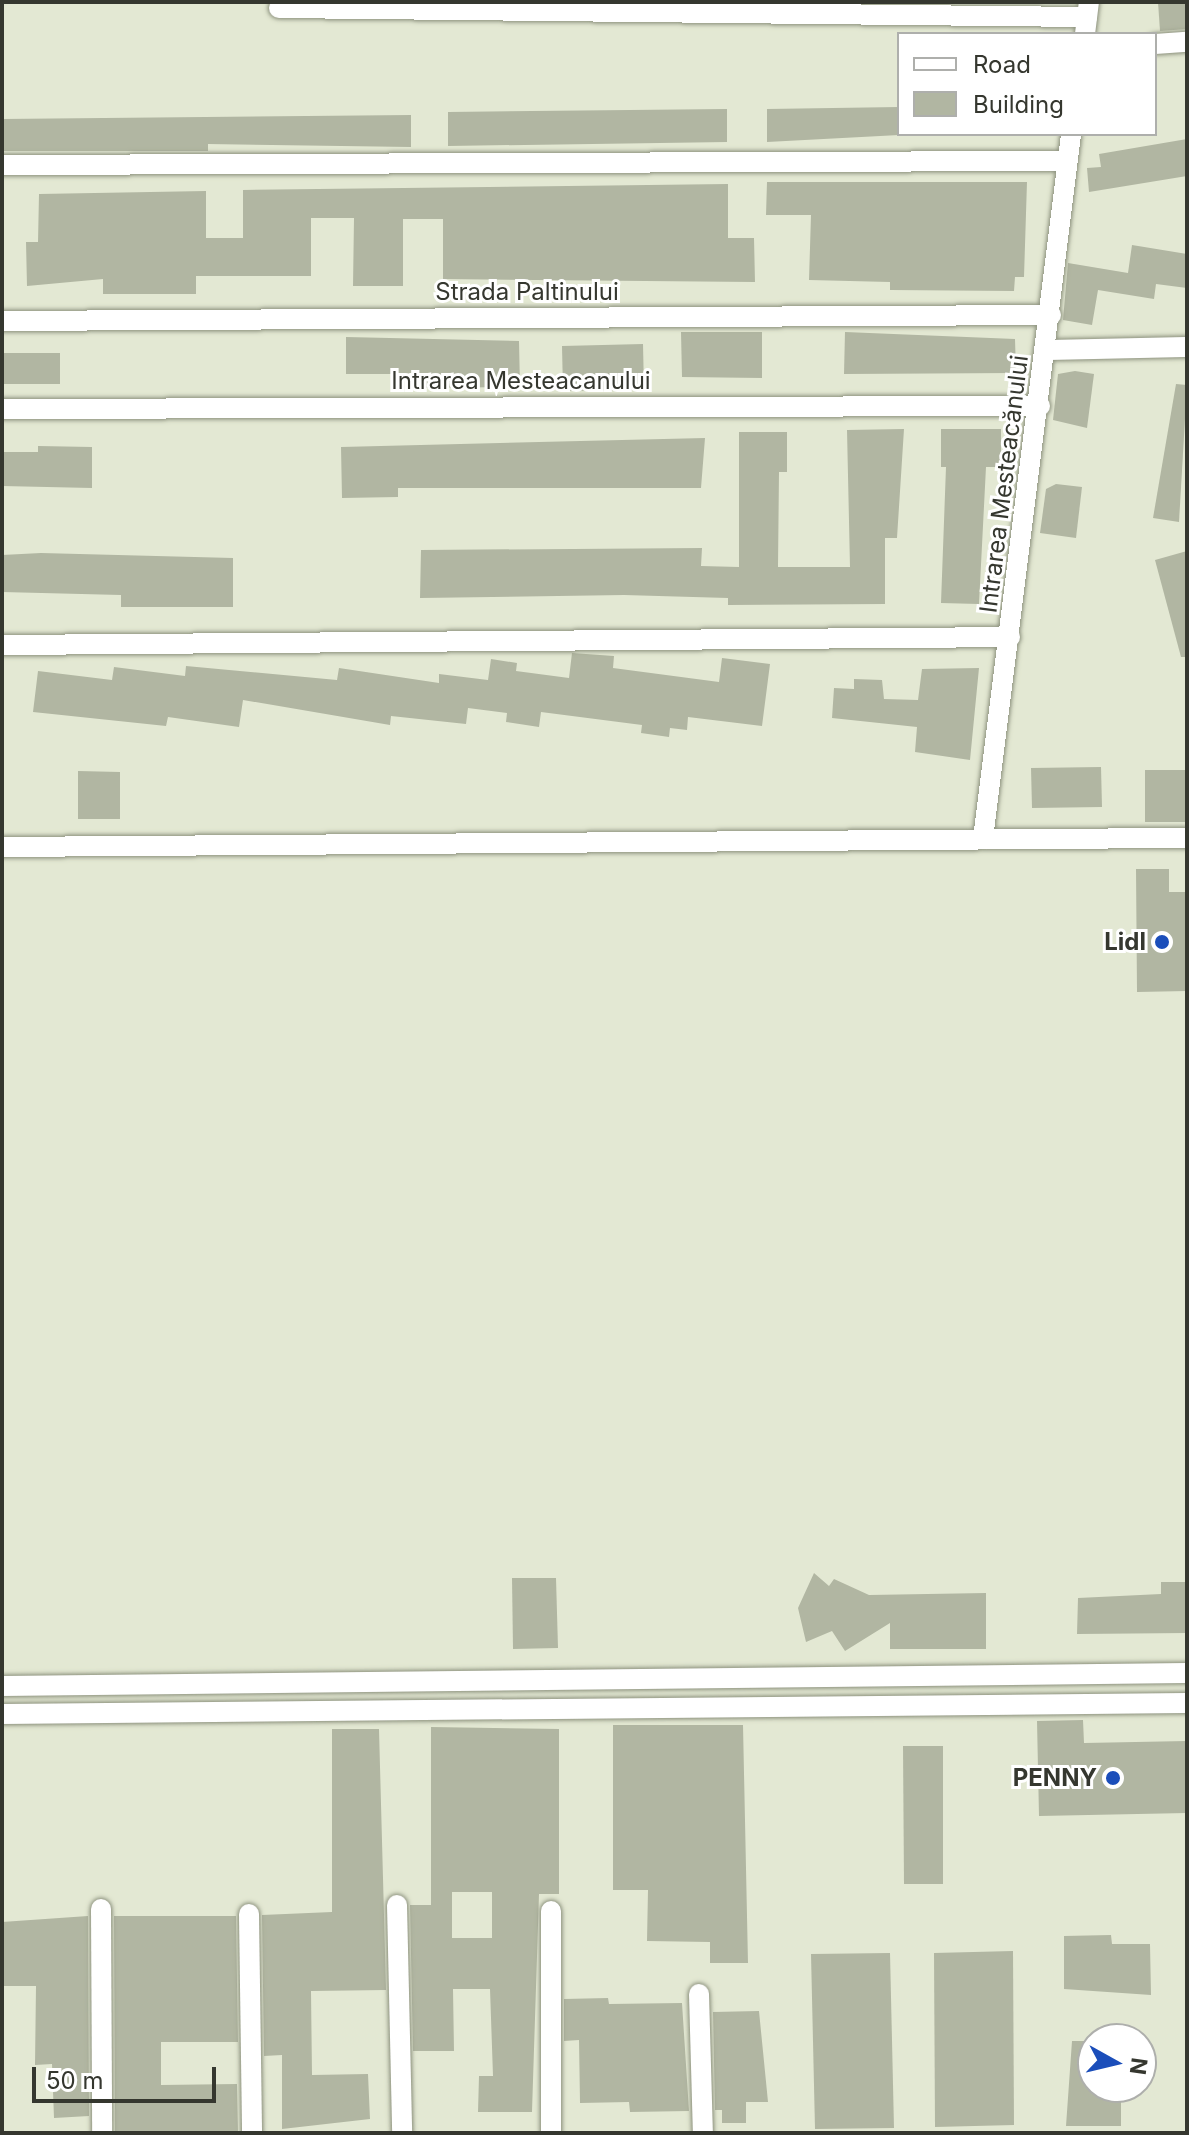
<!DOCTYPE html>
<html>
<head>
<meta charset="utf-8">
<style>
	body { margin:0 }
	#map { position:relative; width:1189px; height:2135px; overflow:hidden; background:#e3e8d3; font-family:Inter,sans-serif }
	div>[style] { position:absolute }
	.building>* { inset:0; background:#b1b6a2 }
	.roads { filter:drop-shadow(0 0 2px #8d927e) drop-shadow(0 0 2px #8d927e) }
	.minor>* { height:20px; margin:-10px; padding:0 10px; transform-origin:10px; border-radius:10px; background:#fff }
	.dots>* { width:22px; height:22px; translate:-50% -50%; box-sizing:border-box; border:4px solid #fff; border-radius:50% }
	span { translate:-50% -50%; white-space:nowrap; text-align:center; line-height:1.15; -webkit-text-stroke:6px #fff; paint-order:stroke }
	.street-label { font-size:24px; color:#35372f }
	.poi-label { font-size:24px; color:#35372f; font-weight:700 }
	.right { translate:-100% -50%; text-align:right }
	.frame { position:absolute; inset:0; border:4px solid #35372f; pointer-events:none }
	.legend { position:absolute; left:897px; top:32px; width:260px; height:104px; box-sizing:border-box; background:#fff; border:2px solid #aeafac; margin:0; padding:10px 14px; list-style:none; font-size:24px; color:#35372f }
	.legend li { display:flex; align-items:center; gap:16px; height:40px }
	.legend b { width:40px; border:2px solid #aeafac }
	.north { position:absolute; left:1077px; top:2023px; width:80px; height:80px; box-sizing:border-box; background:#fff; border:2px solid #aeafac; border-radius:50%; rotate:98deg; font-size:22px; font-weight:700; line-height:32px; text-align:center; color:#35372f }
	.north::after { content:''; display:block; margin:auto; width:28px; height:36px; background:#1b4eba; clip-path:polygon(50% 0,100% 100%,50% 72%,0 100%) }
	.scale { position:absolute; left:32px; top:2067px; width:184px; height:36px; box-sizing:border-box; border:4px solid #35372f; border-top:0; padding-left:10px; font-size:24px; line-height:28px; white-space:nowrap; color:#35372f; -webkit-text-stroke:6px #fff; paint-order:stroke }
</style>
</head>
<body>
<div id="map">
	<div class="building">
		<i style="clip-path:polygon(1158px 2px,1187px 2px,1187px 29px,1160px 31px)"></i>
		<i style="clip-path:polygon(899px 107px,899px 135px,767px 142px,767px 109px)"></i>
		<i style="clip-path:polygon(727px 109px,727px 142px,448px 146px,448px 112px)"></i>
		<i style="clip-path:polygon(411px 115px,411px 147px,208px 144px,208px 151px,2px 151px,2px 119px)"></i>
		<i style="clip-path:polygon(1187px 139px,1187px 176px,1089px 192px,1087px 168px,1101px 167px,1099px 154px)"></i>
		<i style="clip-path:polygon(767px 182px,1027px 182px,1024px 277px,1015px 277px,1014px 291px,890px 290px,890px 282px,809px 280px,811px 215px,766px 215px)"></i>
		<i style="clip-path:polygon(728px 184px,728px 238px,754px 238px,755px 282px,443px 279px,443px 219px,403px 219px,403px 286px,353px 286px,354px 218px,311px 218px,311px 276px,196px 276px,196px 294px,103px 294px,103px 279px,27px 286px,26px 242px,38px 242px,39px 194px,206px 191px,206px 238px,243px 238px,243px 190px)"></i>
		<i style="clip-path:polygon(1132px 245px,1187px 254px,1187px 288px,1156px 284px,1154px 299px,1098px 290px,1092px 325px,1063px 320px,1068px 263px,1128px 273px)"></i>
		<i style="clip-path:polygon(681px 332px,762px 332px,762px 378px,682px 377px)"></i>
		<i style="clip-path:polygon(845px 332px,1015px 339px,1016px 373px,844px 374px)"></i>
		<i style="clip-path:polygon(346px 337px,519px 341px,520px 387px,424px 388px,424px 374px,346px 374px)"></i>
		<i style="clip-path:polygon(643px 344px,644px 390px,563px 391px,562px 346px)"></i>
		<i style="clip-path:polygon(2px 353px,60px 353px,60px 384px,2px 384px)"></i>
		<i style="clip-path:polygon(1075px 371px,1094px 374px,1087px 428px,1053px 420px,1058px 374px)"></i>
		<i style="clip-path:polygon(1176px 384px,1187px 385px,1179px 522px,1153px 518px)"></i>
		<i style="clip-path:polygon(904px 429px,897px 538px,885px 538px,885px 604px,728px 605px,728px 598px,624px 595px,420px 598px,421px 550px,702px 548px,701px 566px,739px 567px,739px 432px,787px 432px,787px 472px,779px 472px,778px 567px,850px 567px,847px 430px)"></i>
		<i style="clip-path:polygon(941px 429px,1001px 429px,1001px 467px,986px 467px,979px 604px,941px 603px,946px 467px,941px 467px)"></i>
		<i style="clip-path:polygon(705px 438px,701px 488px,398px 488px,398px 497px,342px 498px,341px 447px)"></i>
		<i style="clip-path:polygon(38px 446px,92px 447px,92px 488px,2px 486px,2px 452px,38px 452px)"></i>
		<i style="clip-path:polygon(1056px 484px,1082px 487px,1076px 538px,1040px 533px,1046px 489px)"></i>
		<i style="clip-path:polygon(1187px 551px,1187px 657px,1181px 657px,1155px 560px)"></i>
		<i style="clip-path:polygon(41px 553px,233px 558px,233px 607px,121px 607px,121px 595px,2px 592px,2px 555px)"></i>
		<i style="clip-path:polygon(572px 653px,614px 656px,613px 668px,719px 682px,722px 658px,770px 664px,762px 726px,688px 717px,687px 730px,670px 728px,669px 737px,641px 733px,642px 725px,541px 712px,539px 727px,506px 722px,507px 713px,468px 708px,466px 724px,391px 716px,390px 725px,243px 700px,239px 727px,168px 717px,166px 726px,33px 712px,38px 671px,112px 680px,114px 667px,185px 676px,186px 666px,337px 680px,339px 668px,439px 683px,439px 674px,488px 680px,491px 659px,517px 663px,516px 671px,569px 678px)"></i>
		<i style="clip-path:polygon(979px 668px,970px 760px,915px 752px,917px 727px,832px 718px,834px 688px,854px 689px,854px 679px,882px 680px,884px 699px,918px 700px,922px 669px)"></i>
		<i style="clip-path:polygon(1101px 767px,1102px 807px,1032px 808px,1031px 768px)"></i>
		<i style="clip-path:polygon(1145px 770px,1187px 770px,1187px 822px,1145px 822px)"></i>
		<i style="clip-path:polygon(78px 771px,120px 772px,120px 819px,78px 819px)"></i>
		<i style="clip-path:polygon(1136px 869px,1169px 869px,1169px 892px,1187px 892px,1187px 991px,1137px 992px)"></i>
		<i style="clip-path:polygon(814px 1573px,829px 1586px,834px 1579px,869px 1595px,986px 1593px,986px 1649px,890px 1649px,890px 1623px,845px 1651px,832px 1631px,806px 1642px,798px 1608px)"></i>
		<i style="clip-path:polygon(512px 1578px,556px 1578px,558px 1648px,513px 1649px)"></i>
		<i style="clip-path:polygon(1161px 1582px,1187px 1582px,1187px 1633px,1077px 1634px,1078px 1598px,1161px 1594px)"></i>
		<i style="clip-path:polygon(1083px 1720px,1084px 1743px,1187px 1741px,1187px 1813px,1039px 1816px,1037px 1721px)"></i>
		<i style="clip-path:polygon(613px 1725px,743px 1725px,748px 1963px,710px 1963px,710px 1942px,647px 1941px,648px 1890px,613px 1890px)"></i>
		<i style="clip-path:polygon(evenodd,431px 1727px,559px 1729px,559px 1894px,539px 1894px,532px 2112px,478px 2112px,479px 2076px,493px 2076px,490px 1989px,453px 1989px,454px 2051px,413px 2051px,410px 1905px,431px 1905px,431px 1727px,452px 1892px,492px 1892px,492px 1938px,452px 1938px,452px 1892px)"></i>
		<i style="clip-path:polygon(332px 1729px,379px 1729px,386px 1990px,311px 1991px,312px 2075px,368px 2074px,370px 2119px,282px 2129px,282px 2055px,264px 2056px,262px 1915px,332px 1912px)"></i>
		<i style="clip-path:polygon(903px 1746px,943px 1746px,943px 1884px,904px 1884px)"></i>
		<i style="clip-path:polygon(88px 1916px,89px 2116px,54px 2118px,52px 2064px,35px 2065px,36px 1986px,2px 1986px,2px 1922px)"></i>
		<i style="clip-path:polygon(114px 1916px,236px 1916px,238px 2042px,161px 2042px,161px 2085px,237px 2084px,238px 2133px,115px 2133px)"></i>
		<i style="clip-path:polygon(1111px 1935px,1112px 1944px,1150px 1944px,1151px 1995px,1064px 1989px,1064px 1936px)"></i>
		<i style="clip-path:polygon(1013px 1951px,1014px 2125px,935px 2127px,934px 1953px)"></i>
		<i style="clip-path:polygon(890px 1953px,894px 2128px,815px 2129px,811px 1954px)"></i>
		<i style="clip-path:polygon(608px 1998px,609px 2004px,682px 2003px,689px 2111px,630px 2112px,629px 2102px,580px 2103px,579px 2040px,564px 2041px,564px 1999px)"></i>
		<i style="clip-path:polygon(759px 2011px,768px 2102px,746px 2102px,746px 2123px,722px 2123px,722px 2110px,715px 2110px,713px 2012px)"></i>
		<i style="clip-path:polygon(1072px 2041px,1093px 2041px,1093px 2087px,1121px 2087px,1121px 2126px,1066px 2126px)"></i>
	</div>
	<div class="roads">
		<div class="minor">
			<i style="left:279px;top:8px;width:808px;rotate:0.64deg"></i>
			<i style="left:1085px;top:34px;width:32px;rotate:-83deg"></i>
			<i style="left:1155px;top:44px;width:32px;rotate:-4deg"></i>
			<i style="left:2px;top:165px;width:1065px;rotate:-0.22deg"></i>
			<i style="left:2px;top:321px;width:1049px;rotate:-0.33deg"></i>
			<i style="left:1047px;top:350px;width:140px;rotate:-1.2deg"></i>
			<i style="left:2px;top:409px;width:1038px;rotate:-0.17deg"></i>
			<i style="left:2px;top:645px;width:1008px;rotate:-0.45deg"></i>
			<i style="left:983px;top:839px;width:710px;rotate:-82.88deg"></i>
			<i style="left:2px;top:847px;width:1185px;rotate:-0.44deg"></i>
			<i style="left:2px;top:1686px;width:1185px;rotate:-0.63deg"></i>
			<i style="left:2px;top:1714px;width:1185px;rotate:-0.53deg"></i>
			<i style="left:397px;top:1905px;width:228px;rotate:88.7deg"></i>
			<i style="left:101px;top:1909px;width:224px;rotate:89.7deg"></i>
			<i style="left:249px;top:1914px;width:219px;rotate:89.2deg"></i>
			<i style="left:699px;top:1994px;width:139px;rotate:88.4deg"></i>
			<i style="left:551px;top:2133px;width:222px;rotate:-90deg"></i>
		</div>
	</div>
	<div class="dots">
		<i style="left:1162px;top:942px;background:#1b4eba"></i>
		<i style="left:1113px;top:1778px;background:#1b4eba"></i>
	</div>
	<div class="street-label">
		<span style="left:527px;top:292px">Strada Paltinului</span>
		<span style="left:521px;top:381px">Intrarea Mesteacanului</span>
		<span style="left:1004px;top:484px;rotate:-83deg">Intrarea Mesteacănului</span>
	</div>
	<div class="poi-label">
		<span class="right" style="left:1146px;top:942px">Lidl</span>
		<span class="right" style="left:1097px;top:1778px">PENNY</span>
	</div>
	<div class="frame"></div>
	<ul class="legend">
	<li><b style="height:10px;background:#fff"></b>Road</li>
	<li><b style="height:22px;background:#b1b6a2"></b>Building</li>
	</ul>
	<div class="north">N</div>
	<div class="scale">50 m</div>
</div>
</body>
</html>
